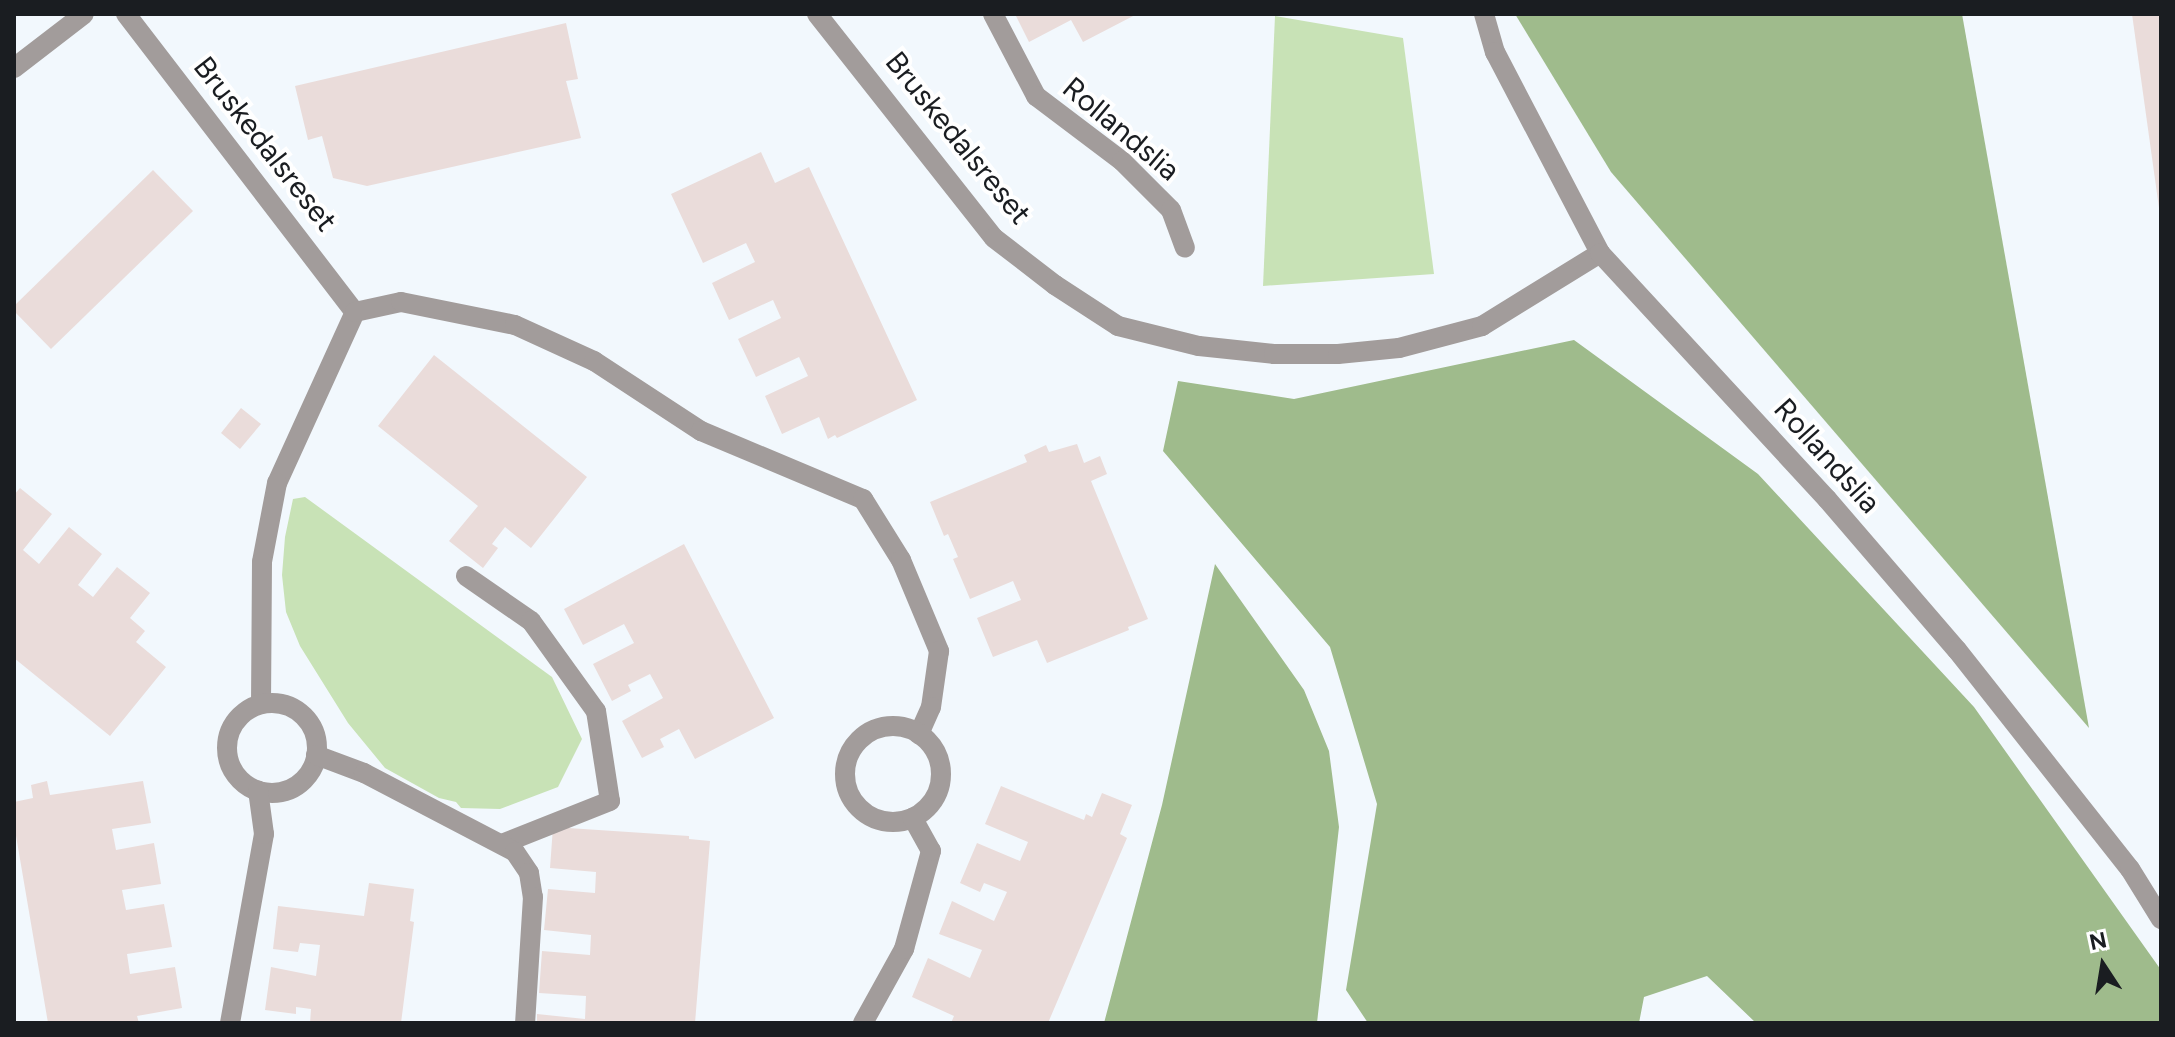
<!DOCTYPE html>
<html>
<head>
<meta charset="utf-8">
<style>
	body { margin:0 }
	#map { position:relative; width:2175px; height:1037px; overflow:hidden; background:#f2f8fd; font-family:Figtree,sans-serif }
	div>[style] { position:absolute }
	.green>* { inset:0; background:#c8e2b6 }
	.forest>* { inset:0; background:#9fbb8c }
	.building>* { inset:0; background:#eadcda }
	.street>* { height:20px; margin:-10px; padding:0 10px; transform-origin:10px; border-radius:10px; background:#a29c9b }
	.street>.ring { margin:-10px; padding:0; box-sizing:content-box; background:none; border:20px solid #a29c9b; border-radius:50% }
	span { translate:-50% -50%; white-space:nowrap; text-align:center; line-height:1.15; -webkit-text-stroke:8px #fff; paint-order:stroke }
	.street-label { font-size:30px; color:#1a1d21 }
	.frame { position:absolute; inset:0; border:16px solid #1a1d21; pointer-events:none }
	.north { position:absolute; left:2063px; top:925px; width:80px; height:80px; -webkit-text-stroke:6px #fff; paint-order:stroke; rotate:348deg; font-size:22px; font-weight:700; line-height:32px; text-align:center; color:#1a1d21 }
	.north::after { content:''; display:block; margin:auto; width:28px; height:36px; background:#1a1d21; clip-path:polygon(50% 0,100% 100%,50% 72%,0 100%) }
</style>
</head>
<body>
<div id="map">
	<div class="green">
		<i style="clip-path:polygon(1275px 16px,1403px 38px,1434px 274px,1263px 286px)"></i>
		<i style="clip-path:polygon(305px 497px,552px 677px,582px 739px,558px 787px,500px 809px,461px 808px,456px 802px,439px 798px,385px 768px,348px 723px,300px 646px,286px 612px,282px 575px,285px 537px,293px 499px)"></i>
	</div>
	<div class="forest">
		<i style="clip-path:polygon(1515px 14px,1962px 14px,2089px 728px,1611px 172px)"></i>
		<i style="clip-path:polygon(1574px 340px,1758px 474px,1974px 707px,2161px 970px,2161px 1023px,1756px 1023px,1707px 976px,1644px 997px,1639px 1023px,1368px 1023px,1346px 990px,1377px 804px,1330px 647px,1163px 451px,1178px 381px,1294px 399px)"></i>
		<i style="clip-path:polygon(1215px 564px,1304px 690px,1329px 751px,1339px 827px,1317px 1023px,1104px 1023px,1162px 805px)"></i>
	</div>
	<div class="building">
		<i style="clip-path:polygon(1015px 14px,1137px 14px,1083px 42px,1071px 20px,1029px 42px)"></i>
		<i style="clip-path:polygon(2132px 14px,2161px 14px,2161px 208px,2159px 208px)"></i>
		<i style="clip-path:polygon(566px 23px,578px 79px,566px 81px,581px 138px,367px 186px,333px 178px,322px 136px,308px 140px,295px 86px)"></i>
		<i style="clip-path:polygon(761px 152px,775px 183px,809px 167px,917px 400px,837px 438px,835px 435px,828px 439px,819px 417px,782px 434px,765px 396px,808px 376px,799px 357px,756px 377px,738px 339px,781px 318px,773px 300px,729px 320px,712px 283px,755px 262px,746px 243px,703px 263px,671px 194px)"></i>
		<i style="clip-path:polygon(153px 170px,193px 211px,51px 349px,14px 311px,14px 306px)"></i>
		<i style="clip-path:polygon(434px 355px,587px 477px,531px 548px,505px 527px,492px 544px,498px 548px,483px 568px,449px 541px,478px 506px,378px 426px)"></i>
		<i style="clip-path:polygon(241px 408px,261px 424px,240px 449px,221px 433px)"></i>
		<i style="clip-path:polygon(1077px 444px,1084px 463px,1100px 456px,1107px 474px,1091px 481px,1148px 619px,1128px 627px,1129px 630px,1047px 663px,1037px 640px,993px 657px,977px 618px,1021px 600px,1013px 581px,970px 599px,953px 559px,958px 557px,948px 534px,944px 536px,930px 502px,1027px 462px,1024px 455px,1046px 445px,1049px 452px)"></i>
		<i style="clip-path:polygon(20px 488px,52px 514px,23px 550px,39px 564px,69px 527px,102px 554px,78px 585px,93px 597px,117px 567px,150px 593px,130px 618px,145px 631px,136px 642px,166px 667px,110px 736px,14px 658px,14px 495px)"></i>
		<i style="clip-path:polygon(684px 544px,774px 718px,695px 759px,679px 729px,660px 739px,664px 747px,642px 758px,622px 721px,663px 698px,650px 674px,628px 685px,631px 691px,612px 701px,593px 664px,634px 643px,624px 624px,583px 645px,564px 609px)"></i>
		<i style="clip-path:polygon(47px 781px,50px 795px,143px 781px,151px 823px,112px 829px,116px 850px,154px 843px,161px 884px,122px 890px,126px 910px,164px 904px,172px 947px,127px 954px,130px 974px,175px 967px,182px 1008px,137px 1016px,139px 1023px,48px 1023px,14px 824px,14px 802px,33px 798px,31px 785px)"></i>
		<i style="clip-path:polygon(1001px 786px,1084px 820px,1086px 814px,1092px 817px,1102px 793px,1132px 805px,1120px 834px,1127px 838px,1048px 1023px,951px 1023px,954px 1016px,912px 997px,928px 958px,970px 978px,982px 950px,939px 934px,952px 901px,994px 921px,1007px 892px,984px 883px,980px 892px,960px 883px,977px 843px,1020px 861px,1028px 842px,985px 824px)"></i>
		<i style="clip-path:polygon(553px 827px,689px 836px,689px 839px,710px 841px,695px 1023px,537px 1023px,537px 1014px,585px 1019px,586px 996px,539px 993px,542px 951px,590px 955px,591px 935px,544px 930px,548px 889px,595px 893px,596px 872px,550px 868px)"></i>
		<i style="clip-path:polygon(369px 883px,414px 889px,410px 921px,414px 922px,401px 1023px,310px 1023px,311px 1009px,296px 1007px,296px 1014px,265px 1010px,271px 967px,316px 976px,320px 945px,300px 943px,298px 952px,273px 949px,278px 906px,364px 916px)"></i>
	</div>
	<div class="street">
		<i style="left:126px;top:14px;width:376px;rotate:52.5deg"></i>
		<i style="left:355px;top:312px;width:188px;rotate:114.5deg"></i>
		<i style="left:277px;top:483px;width:80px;rotate:100.8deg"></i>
		<i style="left:262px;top:562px;width:142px;rotate:90.4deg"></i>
		<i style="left:817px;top:14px;width:285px;rotate:51.7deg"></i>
		<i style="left:994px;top:238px;width:77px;rotate:37.6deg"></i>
		<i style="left:1055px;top:285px;width:75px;rotate:33.1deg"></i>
		<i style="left:1118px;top:326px;width:83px;rotate:13.9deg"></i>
		<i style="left:1199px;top:346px;width:75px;rotate:6.1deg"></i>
		<i style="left:1274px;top:354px;width:64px"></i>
		<i style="left:1338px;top:354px;width:61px;rotate:-5.6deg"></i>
		<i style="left:1399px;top:348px;width:86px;rotate:-14.8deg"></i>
		<i style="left:1482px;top:326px;width:139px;rotate:-31.7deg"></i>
		<i style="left:993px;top:14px;width:93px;rotate:62.3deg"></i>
		<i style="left:1036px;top:96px;width:108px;rotate:37.1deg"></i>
		<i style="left:1122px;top:161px;width:69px;rotate:45deg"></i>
		<i style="left:1171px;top:210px;width:40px;rotate:69.8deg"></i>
		<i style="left:1484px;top:14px;width:40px;rotate:74deg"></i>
		<i style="left:1495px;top:52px;width:227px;rotate:62.4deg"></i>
		<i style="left:1600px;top:253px;width:335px;rotate:47.3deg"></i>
		<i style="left:1827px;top:499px;width:199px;rotate:49.3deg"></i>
		<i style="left:1957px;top:650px;width:279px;rotate:51.7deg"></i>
		<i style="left:2130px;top:869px;width:59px;rotate:58.2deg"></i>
		<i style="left:14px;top:68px;width:88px;rotate:-37.6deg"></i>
		<i style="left:355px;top:312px;width:47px;rotate:-12.3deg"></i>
		<i style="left:401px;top:302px;width:116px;rotate:11.4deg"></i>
		<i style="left:515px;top:325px;width:87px;rotate:24.5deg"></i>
		<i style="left:594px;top:361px;width:128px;rotate:33.2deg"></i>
		<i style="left:701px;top:431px;width:176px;rotate:22.8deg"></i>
		<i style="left:863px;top:499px;width:72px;rotate:58.1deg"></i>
		<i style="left:901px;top:560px;width:99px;rotate:67.3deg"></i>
		<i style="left:939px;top:651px;width:57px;rotate:98.1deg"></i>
		<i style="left:931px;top:707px;width:30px;rotate:114deg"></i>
		<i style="left:466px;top:576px;width:79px;rotate:34.7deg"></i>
		<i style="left:531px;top:621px;width:111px;rotate:54.2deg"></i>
		<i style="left:596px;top:711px;width:91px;rotate:81.2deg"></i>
		<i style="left:610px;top:801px;width:116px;rotate:158.3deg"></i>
		<i class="ring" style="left:227px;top:703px;width:70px;height:70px"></i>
		<i class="ring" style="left:845px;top:726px;width:76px;height:76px"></i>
		<i style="left:316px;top:755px;width:51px;rotate:20.6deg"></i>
		<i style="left:364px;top:773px;width:170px;rotate:27.6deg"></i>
		<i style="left:515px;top:852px;width:25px;rotate:56deg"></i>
		<i style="left:529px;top:873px;width:24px;rotate:81deg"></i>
		<i style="left:533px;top:897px;width:126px;rotate:93.6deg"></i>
		<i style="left:230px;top:1023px;width:192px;rotate:-79.8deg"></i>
		<i style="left:264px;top:834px;width:44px;rotate:-97.8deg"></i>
		<i style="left:863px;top:1023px;width:85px;rotate:-61deg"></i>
		<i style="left:904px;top:949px;width:102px;rotate:-74.6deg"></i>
		<i style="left:931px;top:851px;width:38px;rotate:-119deg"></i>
	</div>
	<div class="street-label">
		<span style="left:1121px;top:129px;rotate:40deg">Rollandslia</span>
		<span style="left:958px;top:138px;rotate:51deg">Bruskedalsreset</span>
		<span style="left:265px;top:144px;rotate:52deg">Bruskedalsreset</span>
		<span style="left:1827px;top:456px;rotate:48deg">Rollandslia</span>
	</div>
	<div class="frame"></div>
	<div class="north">N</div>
</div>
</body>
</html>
